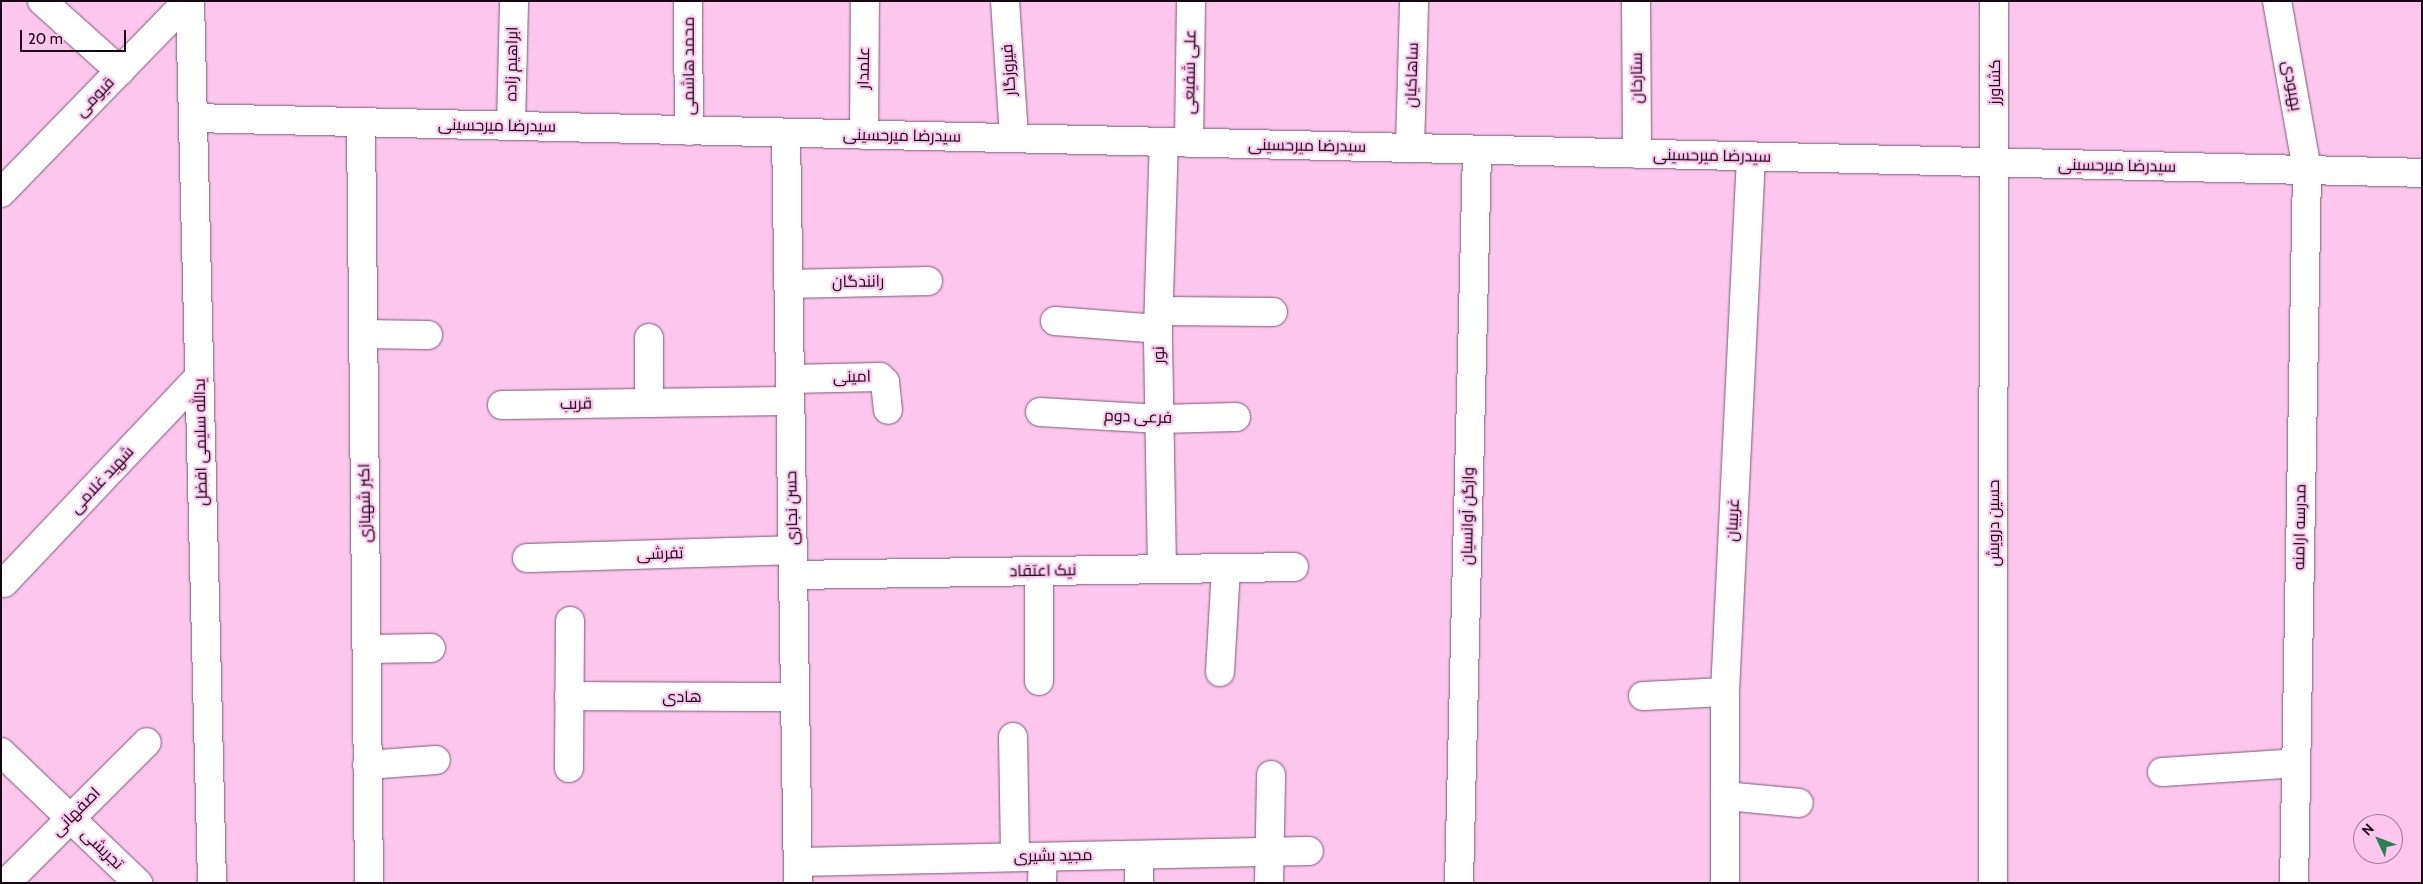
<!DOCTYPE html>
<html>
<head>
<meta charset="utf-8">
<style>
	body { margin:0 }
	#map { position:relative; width:2423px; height:884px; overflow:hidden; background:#fdc7ed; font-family:Cabin,Cairo,sans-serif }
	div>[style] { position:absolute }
	.roads { filter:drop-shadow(0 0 1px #845678) drop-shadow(0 0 1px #845678) }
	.minor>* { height:28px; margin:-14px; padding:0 14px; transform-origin:14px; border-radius:14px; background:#fff }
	span { translate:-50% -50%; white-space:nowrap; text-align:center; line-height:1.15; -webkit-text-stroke:4px #fdc7ed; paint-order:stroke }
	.street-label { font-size:16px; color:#160512 }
	.frame { position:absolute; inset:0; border:2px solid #160512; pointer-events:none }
	.north { position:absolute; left:2353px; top:814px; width:50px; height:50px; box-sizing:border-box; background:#fdc7ed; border:1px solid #a17995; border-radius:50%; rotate:313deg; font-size:14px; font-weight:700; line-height:20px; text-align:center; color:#160512 }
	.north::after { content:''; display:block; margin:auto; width:18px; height:22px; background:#298053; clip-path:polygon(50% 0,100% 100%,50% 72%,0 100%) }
	.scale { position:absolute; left:20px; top:30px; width:106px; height:22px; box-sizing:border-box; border:2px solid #160512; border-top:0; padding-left:6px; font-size:15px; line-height:18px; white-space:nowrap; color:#160512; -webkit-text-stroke:4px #fdc7ed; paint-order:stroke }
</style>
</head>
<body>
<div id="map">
	<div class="roads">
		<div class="minor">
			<i style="left:42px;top:1px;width:105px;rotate:41.9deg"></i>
			<i style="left:190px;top:1px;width:882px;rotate:88.57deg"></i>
			<i style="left:688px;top:1px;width:130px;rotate:89.6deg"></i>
			<i style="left:1005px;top:1px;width:137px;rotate:86.2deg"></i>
			<i style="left:1636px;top:1px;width:153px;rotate:89.6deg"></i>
			<i style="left:2277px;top:1px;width:172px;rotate:79.9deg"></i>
			<i style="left:2307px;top:170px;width:713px;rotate:91.04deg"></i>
			<i style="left:193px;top:118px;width:2230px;rotate:1.41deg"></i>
			<i style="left:361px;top:123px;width:760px;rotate:89.4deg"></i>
			<i style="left:511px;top:126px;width:125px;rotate:-88.6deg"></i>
			<i style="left:786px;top:133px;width:750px;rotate:89.08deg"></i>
			<i style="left:864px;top:135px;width:134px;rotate:-89.6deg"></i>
			<i style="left:1189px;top:143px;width:142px;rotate:-89.2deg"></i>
			<i style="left:1410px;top:148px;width:147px;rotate:-88.4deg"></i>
			<i style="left:1px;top:193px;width:268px;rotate:-45.8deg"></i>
			<i style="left:788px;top:284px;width:140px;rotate:-1.2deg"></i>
			<i style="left:1159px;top:311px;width:114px;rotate:0.5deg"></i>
			<i style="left:1055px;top:321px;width:103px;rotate:4.4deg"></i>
			<i style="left:363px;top:334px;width:65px;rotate:0.9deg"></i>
			<i style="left:790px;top:379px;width:90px;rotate:-1.3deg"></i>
			<i style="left:880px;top:377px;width:7px;rotate:45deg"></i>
			<i style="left:885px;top:382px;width:28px;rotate:84deg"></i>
			<i style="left:649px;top:403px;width:65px;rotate:-90deg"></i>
			<i style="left:502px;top:405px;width:288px;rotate:-0.8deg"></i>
			<i style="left:1040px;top:412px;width:120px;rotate:3.3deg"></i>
			<i style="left:1160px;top:419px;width:76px;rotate:-1.5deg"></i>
			<i style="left:527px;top:558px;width:265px;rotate:-1.7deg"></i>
			<i style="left:1162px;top:569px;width:240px;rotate:-91deg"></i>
			<i style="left:1158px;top:329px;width:187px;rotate:-88.2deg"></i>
			<i style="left:793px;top:575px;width:501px;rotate:-0.91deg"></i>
			<i style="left:4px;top:583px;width:284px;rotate:-46.6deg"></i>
			<i style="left:367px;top:649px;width:64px;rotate:-0.9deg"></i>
			<i style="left:1220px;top:672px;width:104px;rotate:-86.7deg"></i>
			<i style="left:1039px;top:681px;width:110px;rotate:-90deg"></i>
			<i style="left:569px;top:696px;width:226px;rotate:0.3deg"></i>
			<i style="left:1643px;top:696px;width:82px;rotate:-2.8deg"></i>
			<i style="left:1013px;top:737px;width:120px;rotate:89deg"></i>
			<i style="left:1px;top:752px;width:190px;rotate:43.7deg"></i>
			<i style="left:367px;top:765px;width:69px;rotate:-4.1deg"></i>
			<i style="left:569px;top:768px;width:147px;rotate:-89.6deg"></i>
			<i style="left:2162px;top:772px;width:134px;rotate:-3.8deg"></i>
			<i style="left:1725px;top:796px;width:74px;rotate:5.4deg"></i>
			<i style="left:798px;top:862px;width:511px;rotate:-1.23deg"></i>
			<i style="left:6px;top:883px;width:199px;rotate:-45deg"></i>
			<i style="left:1042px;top:883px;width:26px;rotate:-88deg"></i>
			<i style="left:1139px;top:883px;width:28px;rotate:-90deg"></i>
			<i style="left:1269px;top:883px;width:108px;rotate:-88.9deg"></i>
			<i style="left:1459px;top:883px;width:733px;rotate:-88.59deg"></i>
			<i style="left:1725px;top:883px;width:191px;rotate:-90deg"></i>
			<i style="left:1725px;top:692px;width:536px;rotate:-87.22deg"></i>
			<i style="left:1993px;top:883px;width:882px;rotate:-89.94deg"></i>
		</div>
	</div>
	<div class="street-label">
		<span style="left:512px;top:64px;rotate:-89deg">ابراهیم زاده</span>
		<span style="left:689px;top:66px;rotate:-90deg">محمد هاشمی</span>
		<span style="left:864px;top:68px;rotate:-89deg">علمدار</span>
		<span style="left:1009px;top:70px;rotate:-94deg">فیروزگار</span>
		<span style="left:1190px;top:72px;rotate:-89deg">علی شفیعی</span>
		<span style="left:1412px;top:75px;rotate:-88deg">ساهاکیان</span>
		<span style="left:1637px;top:78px;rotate:-90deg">ستارخان</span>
		<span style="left:1995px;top:82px;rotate:-90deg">کشاورز</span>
		<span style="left:2292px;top:86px;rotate:80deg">بهبودی</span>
		<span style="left:95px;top:97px;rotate:-46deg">قیومی</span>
		<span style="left:497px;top:126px;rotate:1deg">سیدرضا میرحسینی</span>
		<span style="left:902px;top:136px;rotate:1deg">سیدرضا میرحسینی</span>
		<span style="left:1307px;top:146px;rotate:1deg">سیدرضا میرحسینی</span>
		<span style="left:1712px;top:156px;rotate:1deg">سیدرضا میرحسینی</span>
		<span style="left:2117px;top:166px;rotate:1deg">سیدرضا میرحسینی</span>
		<span style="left:858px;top:282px;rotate:-1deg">رانندگان</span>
		<span style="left:1159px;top:355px;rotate:-91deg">نور</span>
		<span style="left:852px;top:377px;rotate:-1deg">امینی</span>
		<span style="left:576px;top:404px;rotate:-1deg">قریب</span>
		<span style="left:1138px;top:417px;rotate:2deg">فرعی دوم</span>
		<span style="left:201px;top:442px;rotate:-91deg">یدالله سلیمی افضل</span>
		<span style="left:102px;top:480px;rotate:-47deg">شهید غلامی</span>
		<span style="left:365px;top:503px;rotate:-91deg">اکبر شهبازی</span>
		<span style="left:792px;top:508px;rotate:-91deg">حسن نجاری</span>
		<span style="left:1468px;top:516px;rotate:-89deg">وازگن آوانسیان</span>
		<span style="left:1733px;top:520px;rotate:-87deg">غریبیان</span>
		<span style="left:1994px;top:523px;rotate:-90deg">حسین درویش</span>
		<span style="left:2300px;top:527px;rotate:-89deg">مدرسه ارامنه</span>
		<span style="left:660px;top:554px;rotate:-2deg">تفرشی</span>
		<span style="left:1043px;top:571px;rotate:-1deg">نیک اعتقاد</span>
		<span style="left:682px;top:697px">هادی</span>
		<span style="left:76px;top:812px;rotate:-45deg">اصفهانی</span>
		<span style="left:102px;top:849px;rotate:44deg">تجریشی</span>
		<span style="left:1053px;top:856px;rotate:-1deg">مجید بشیری</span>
	</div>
	<div class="frame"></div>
	<div class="north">N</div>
	<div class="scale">20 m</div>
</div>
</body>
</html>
